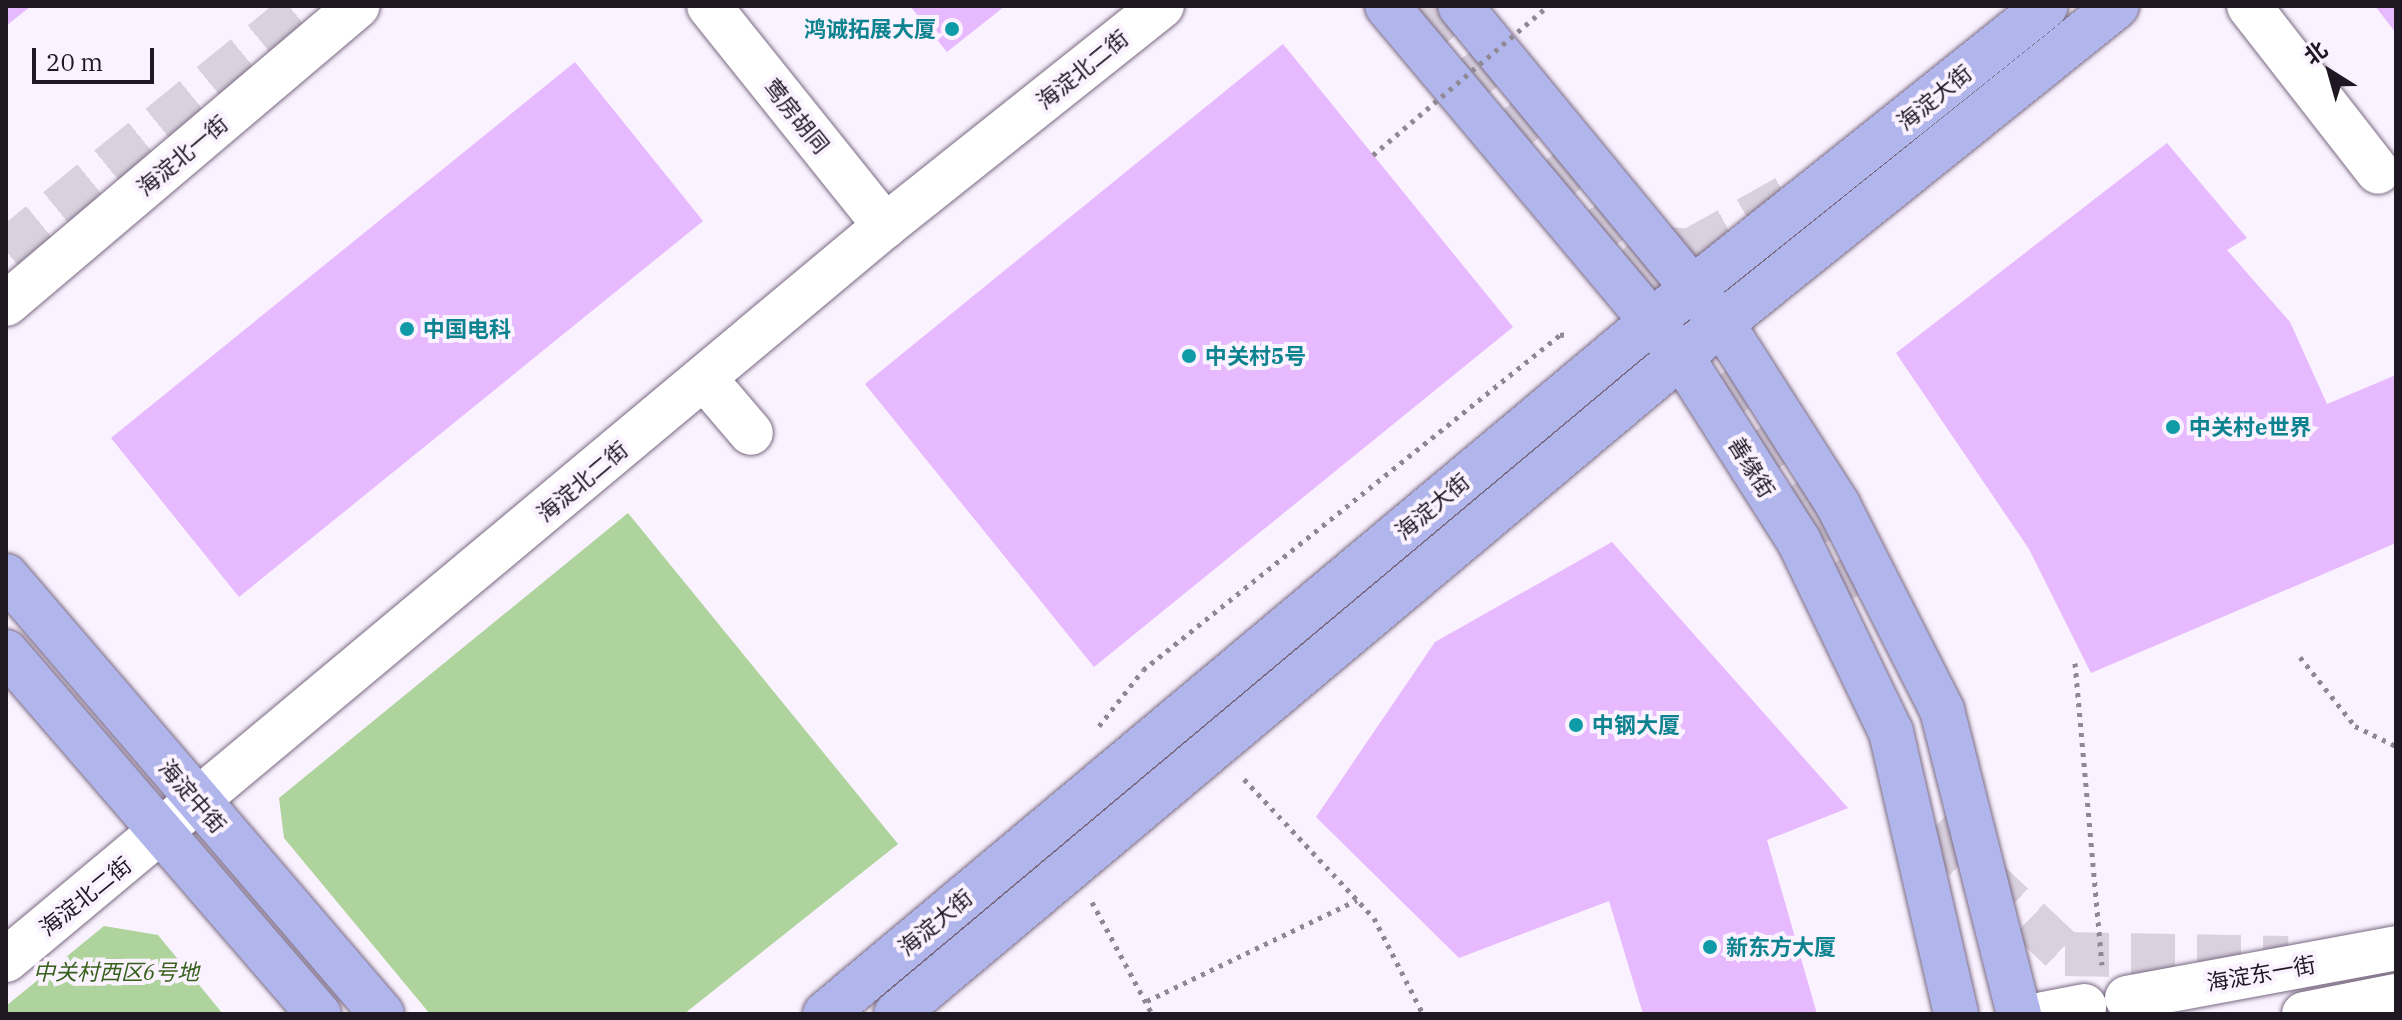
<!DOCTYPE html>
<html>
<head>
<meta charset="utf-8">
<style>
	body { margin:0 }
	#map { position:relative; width:2402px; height:1020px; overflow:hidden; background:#faf2fe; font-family:"IBM Plex Serif","Noto Sans SC",serif }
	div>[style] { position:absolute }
	.green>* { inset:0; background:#aed39d }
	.building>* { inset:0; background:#e7b9fe }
	.minor-tunnel>* { height:44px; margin-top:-22px; transform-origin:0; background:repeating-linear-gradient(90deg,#d9d1dd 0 44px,transparent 0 66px) }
	.path>* { height:5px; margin-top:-2.5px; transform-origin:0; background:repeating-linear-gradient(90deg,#8f8893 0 4px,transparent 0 10px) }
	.roads { filter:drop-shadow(0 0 2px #796982) drop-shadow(0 0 2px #796982) }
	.minor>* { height:44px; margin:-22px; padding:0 22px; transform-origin:22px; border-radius:22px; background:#fff }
	.major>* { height:44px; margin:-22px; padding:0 22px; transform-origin:22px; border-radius:22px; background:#b0b6eb }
	.path-bridge>* { height:5px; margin-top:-2.5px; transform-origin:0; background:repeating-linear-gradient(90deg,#8f8893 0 4px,transparent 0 10px) }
	.dots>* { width:22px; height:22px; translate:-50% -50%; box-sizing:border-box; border:4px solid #faf2fe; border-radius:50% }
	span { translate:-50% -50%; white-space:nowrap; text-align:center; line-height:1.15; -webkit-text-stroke:8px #faf2fe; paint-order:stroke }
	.culture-label { font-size:22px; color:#0d838f; font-weight:700 }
	.right { translate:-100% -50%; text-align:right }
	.left { translate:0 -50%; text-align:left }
	.street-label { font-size:22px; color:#1f1822 }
	.park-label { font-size:22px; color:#36611d; font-style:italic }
	.frame { position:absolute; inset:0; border:8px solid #1f1822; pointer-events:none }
	.north { position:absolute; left:2290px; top:32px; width:80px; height:80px; -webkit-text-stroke:6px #faf2fe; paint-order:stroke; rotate:323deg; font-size:22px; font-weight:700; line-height:32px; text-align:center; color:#1f1822 }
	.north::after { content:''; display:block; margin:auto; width:28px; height:36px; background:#1f1822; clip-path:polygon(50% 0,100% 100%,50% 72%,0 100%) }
	.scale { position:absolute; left:32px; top:48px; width:122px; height:36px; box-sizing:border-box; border:4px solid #1f1822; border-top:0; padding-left:10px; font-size:24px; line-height:28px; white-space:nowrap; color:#1f1822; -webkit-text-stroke:6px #faf2fe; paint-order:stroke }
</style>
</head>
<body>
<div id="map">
	<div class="green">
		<i style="clip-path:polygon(628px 513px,898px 844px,684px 1014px,430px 1014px,284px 838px,279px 798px)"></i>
		<i style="clip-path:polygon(104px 926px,158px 935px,223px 1014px,6px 1014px,6px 1006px)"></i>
	</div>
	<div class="building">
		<i style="clip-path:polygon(6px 6px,31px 6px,6px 26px)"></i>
		<i style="clip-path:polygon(910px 6px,1005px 6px,947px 52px)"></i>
		<i style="clip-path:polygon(2375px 6px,2396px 6px,2396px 33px)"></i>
		<i style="clip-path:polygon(1283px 44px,1513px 327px,1094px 667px,865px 384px)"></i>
		<i style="clip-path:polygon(575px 62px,703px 221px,239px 597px,111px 438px)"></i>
		<i style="clip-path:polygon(2167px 143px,2247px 238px,2227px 250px,2290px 322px,2327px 404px,2396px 375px,2396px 543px,2091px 673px,2029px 549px,1896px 353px)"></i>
		<i style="clip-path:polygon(1612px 542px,1848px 808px,1767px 840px,1817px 1014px,1643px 1014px,1609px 901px,1459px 958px,1316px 817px,1435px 642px)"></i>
	</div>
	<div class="minor-tunnel">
		<i style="left:1422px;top:6px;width:408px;rotate:50.5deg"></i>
		<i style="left:1682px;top:321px;width:220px;rotate:55.7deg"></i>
		<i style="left:1806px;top:503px;width:106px;rotate:64.9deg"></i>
		<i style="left:1636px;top:236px;width:16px;rotate:43deg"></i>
		<i style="left:1648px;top:247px;width:42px;rotate:5.4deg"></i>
		<i style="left:1690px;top:251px;width:113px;rotate:-29.1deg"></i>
		<i style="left:6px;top:251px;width:387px;rotate:-39.2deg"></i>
		<i style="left:1933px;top:829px;width:182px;rotate:43.4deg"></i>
		<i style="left:2065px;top:954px;width:223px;rotate:1deg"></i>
	</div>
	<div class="path">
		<i style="left:2300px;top:657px;width:88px;rotate:51.4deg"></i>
		<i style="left:2355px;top:726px;width:46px;rotate:26deg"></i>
		<i style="left:2075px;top:663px;width:303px;rotate:84.9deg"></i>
		<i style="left:1099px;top:726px;width:71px;rotate:-51.8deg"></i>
		<i style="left:1143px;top:670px;width:535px;rotate:-38.78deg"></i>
		<i style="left:1560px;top:335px;width:8px;rotate:-7deg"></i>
		<i style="left:1244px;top:779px;width:190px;rotate:46.9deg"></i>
		<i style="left:1374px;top:918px;width:108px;rotate:63deg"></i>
		<i style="left:1092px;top:902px;width:127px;rotate:61.8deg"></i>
		<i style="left:1147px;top:1001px;width:233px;rotate:-25.7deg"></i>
	</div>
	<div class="roads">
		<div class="minor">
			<i style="left:709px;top:6px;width:282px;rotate:51.3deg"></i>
			<i style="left:2249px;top:6px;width:210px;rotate:52.1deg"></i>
			<i style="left:6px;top:304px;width:461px;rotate:-40.3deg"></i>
			<i style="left:704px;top:378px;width:72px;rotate:49.5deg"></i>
			<i style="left:6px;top:960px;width:1145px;rotate:-39.86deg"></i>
			<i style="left:885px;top:226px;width:354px;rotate:-38.5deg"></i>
			<i style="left:2127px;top:998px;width:274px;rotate:-10.5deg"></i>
			<i style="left:2043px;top:1014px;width:42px;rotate:-11deg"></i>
			<i style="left:2304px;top:1014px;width:94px;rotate:-11.1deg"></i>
		</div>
		<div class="major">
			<i style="left:1387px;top:6px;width:457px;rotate:50deg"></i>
			<i style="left:1681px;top:356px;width:219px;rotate:57.5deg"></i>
			<i style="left:1799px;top:541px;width:212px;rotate:64.3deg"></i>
			<i style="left:1891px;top:732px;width:289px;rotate:77deg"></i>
			<i style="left:1460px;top:6px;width:413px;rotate:50.5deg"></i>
			<i style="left:1723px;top:325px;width:214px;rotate:57.4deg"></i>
			<i style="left:1838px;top:505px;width:230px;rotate:63.1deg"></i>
			<i style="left:1942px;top:710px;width:314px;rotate:75.8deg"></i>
			<i style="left:6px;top:576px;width:577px;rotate:49.36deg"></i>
			<i style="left:6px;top:652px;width:479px;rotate:49.2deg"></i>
			<i style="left:825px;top:1014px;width:1079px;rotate:-39.96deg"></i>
			<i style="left:1652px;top:321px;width:504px;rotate:-38.64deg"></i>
			<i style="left:896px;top:1014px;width:1024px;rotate:-39.97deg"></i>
			<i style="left:1681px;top:356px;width:559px;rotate:-38.76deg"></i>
		</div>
	</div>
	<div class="path-bridge">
		<i style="left:1373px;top:155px;width:230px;rotate:-40.4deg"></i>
	</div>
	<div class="dots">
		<i style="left:952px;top:29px;background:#0f9aa8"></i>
		<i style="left:407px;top:329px;background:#0f9aa8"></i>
		<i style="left:1189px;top:356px;background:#0f9aa8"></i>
		<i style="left:2173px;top:427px;background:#0f9aa8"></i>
		<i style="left:1576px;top:725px;background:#0f9aa8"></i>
		<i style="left:1710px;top:947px;background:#0f9aa8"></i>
	</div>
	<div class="culture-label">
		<span class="right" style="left:936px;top:29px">鸿诚拓展大厦</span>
		<span class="left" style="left:423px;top:329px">中国电科</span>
		<span class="left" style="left:1205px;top:356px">中关村5号</span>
		<span class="left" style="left:2189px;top:427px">中关村e世界</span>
		<span class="left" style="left:1592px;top:725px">中钢大厦</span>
		<span class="left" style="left:1726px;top:947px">新东方大厦</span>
	</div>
	<div class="street-label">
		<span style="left:1082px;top:69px;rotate:-39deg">海淀北二街</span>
		<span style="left:1934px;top:97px;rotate:-39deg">海淀大街</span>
		<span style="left:797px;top:116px;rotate:51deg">莺房胡同</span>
		<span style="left:182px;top:155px;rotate:-40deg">海淀北一街</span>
		<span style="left:1752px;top:467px;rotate:58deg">善缘街</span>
		<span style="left:582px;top:481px;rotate:-40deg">海淀北二街</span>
		<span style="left:1432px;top:506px;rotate:-40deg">海淀大街</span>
		<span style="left:193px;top:796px;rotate:49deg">海淀中街</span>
		<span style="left:85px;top:896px;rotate:-39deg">海淀北二街</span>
		<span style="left:935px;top:922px;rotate:-40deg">海淀大街</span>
		<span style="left:2261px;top:973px;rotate:-10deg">海淀东一街</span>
	</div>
	<div class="park-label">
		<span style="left:116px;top:972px">中关村西区6号地</span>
	</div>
	<div class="frame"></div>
	<div class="north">北</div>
	<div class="scale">20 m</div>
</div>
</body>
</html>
